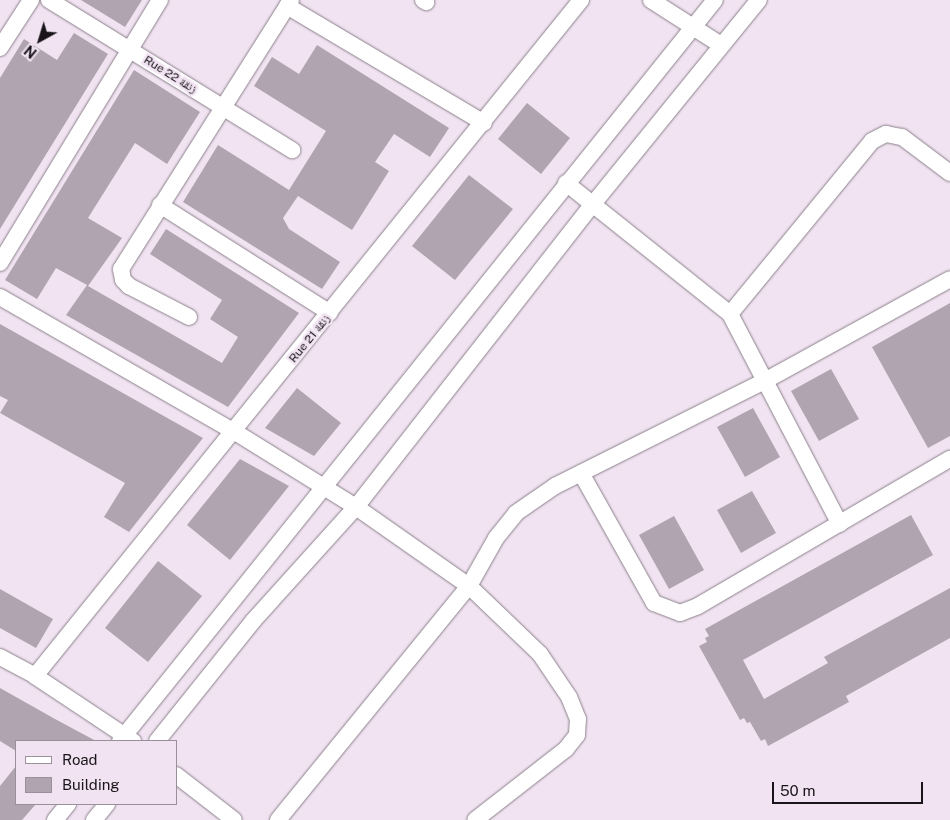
<!DOCTYPE html>
<html>
<head>
<meta charset="utf-8">
<style>
	body { margin:0 }
	#map { position:relative; width:950px; height:820px; overflow:hidden; background:#f1e3f1; font-family:"Public Sans","Noto Naskh Arabic",sans-serif }
	div>[style] { position:absolute }
	.building>* { inset:0; background:#b1a4b1 }
	.roads { filter:drop-shadow(0 0 1px #8b808c) drop-shadow(0 0 1px #8b808c) }
	.street>* { height:16px; margin:-8px; padding:0 8px; transform-origin:8px; border-radius:8px; background:#fff }
	span { translate:-50% -50%; white-space:nowrap; text-align:center; line-height:1.15; -webkit-text-stroke:5px #f1e3f1; paint-order:stroke }
	.street-label { font-size:12px; color:#181419 }
	.legend { position:absolute; left:15px; top:740px; width:162px; height:65px; box-sizing:border-box; background:#f1e3f1; border:1px solid #9a909b; margin:0; padding:6px 9px; list-style:none; font-size:15px; color:#181419 }
	.legend li { display:flex; align-items:center; gap:10px; height:25px }
	.legend b { width:25px; border:1px solid #9a909b }
	.north { position:absolute; left:15px; top:15px; width:50px; height:50px; -webkit-text-stroke:4px #f1e3f1; paint-order:stroke; rotate:219deg; font-size:14px; font-weight:700; line-height:20px; text-align:center; color:#181419 }
	.north::after { content:''; display:block; margin:auto; width:18px; height:22px; background:#181419; clip-path:polygon(50% 0,100% 100%,50% 72%,0 100%) }
	.scale { position:absolute; left:772px; top:782px; width:151px; height:22px; box-sizing:border-box; border:2px solid #181419; border-top:0; padding-left:6px; font-size:15px; line-height:18px; white-space:nowrap; color:#181419; -webkit-text-stroke:4px #f1e3f1; paint-order:stroke }
</style>
</head>
<body>
<div id="map">
	<div class="building">
		<i style="clip-path:polygon(81px 0,142px 0,125px 27px)"></i>
		<i style="clip-path:polygon(74px 33px,108px 54px,0 229px,0 78px,24px 39px,57px 60px)"></i>
		<i style="clip-path:polygon(317px 45px,449px 128px,430px 157px,394px 134px,375px 162px,389px 171px,352px 230px,298px 196px,283px 218px,289px 229px,340px 262px,322px 289px,183px 202px,218px 145px,289px 190px,326px 131px,254px 86px,272px 57px,299px 74px)"></i>
		<i style="clip-path:polygon(134px 70px,200px 112px,167px 164px,135px 143px,88px 218px,122px 238px,88px 286px,222px 363px,238px 337px,210px 319px,222px 300px,150px 254px,166px 229px,299px 313px,228px 407px,66px 315px,87px 285px,56px 268px,37px 299px,5px 280px)"></i>
		<i style="clip-path:polygon(527px 103px,570px 138px,541px 174px,498px 139px)"></i>
		<i style="clip-path:polygon(469px 175px,513px 209px,455px 280px,412px 246px)"></i>
		<i style="clip-path:polygon(950px 303px,950px 436px,928px 448px,872px 347px)"></i>
		<i style="clip-path:polygon(0 324px,203px 438px,129px 532px,104px 517px,125px 483px,0 413px,8px 400px,0 396px)"></i>
		<i style="clip-path:polygon(831px 369px,859px 419px,819px 441px,791px 391px)"></i>
		<i style="clip-path:polygon(297px 388px,341px 423px,314px 456px,265px 428px)"></i>
		<i style="clip-path:polygon(753px 408px,780px 457px,745px 477px,717px 427px)"></i>
		<i style="clip-path:polygon(240px 459px,289px 486px,230px 560px,187px 525px)"></i>
		<i style="clip-path:polygon(752px 491px,776px 533px,741px 553px,717px 510px)"></i>
		<i style="clip-path:polygon(911px 515px,933px 555px,743px 660px,764px 699px,828px 663px,824px 657px,950px 588px,950px 638px,846px 696px,849px 702px,768px 746px,765px 739px,761px 741px,750px 722px,747px 723px,744px 718px,740px 720px,699px 646px,707px 642px,705px 638px,709px 636px,705px 629px)"></i>
		<i style="clip-path:polygon(674px 516px,704px 570px,669px 589px,639px 535px)"></i>
		<i style="clip-path:polygon(158px 561px,202px 596px,148px 662px,105px 628px)"></i>
		<i style="clip-path:polygon(0 589px,53px 619px,36px 648px,0 628px)"></i>
		<i style="clip-path:polygon(0 688px,55px 719px,96px 741px,16px 741px,16px 751px,0 741px)"></i>
		<i style="clip-path:polygon(16px 766px,16px 804px,36px 804px,22px 820px,0 820px,0 786px)"></i>
	</div>
	<div class="roads">
		<div class="street">
			<i style="left:49px;top:0;width:286px;rotate:31.7deg"></i>
			<i style="left:423px;top:0;width:4px;rotate:34deg"></i>
			<i style="left:651px;top:0;width:83px;rotate:32.7deg"></i>
			<i style="left:287px;top:6px;width:229px;rotate:30.7deg"></i>
			<i style="left:0;top:48px;width:57px;rotate:-57.1deg"></i>
			<i style="left:566px;top:183px;width:210px;rotate:38.6deg"></i>
			<i style="left:730px;top:314px;width:237px;rotate:62.4deg"></i>
			<i style="left:160px;top:205px;width:201px;rotate:32.4deg"></i>
			<i style="left:0;top:263px;width:308px;rotate:-58.7deg"></i>
			<i style="left:0;top:297px;width:271px;rotate:29.9deg"></i>
			<i style="left:235px;top:432px;width:142px;rotate:31.8deg"></i>
			<i style="left:356px;top:507px;width:138px;rotate:35deg"></i>
			<i style="left:469px;top:586px;width:98px;rotate:43.8deg"></i>
			<i style="left:540px;top:654px;width:52px;rotate:56deg"></i>
			<i style="left:569px;top:697px;width:24px;rotate:68deg"></i>
			<i style="left:578px;top:719px;width:16px;rotate:94deg"></i>
			<i style="left:577px;top:735px;width:18px;rotate:128deg"></i>
			<i style="left:566px;top:749px;width:115px;rotate:142deg"></i>
			<i style="left:730px;top:314px;width:224px;rotate:-50.6deg"></i>
			<i style="left:872px;top:141px;width:16px;rotate:-27deg"></i>
			<i style="left:886px;top:134px;width:16px;rotate:11deg"></i>
			<i style="left:902px;top:137px;width:60px;rotate:36.9deg"></i>
			<i style="left:189px;top:317px;width:68px;rotate:-152.7deg"></i>
			<i style="left:129px;top:286px;width:8px;rotate:-135deg"></i>
			<i style="left:123px;top:280px;width:11px;rotate:-100deg"></i>
			<i style="left:121px;top:269px;width:318px;rotate:-57.7deg"></i>
			<i style="left:581px;top:473px;width:149px;rotate:60.7deg"></i>
			<i style="left:654px;top:603px;width:28px;rotate:21deg"></i>
			<i style="left:680px;top:613px;width:19px;rotate:-21deg"></i>
			<i style="left:698px;top:606px;width:292px;rotate:-30.3deg"></i>
			<i style="left:0;top:657px;width:40px;rotate:28deg"></i>
			<i style="left:35px;top:676px;width:118px;rotate:33.6deg"></i>
			<i style="left:35px;top:676px;width:869px;rotate:-51.07deg"></i>
			<i style="left:120px;top:741px;width:950px;rotate:-51.24deg"></i>
			<i style="left:157px;top:741px;width:154px;rotate:-51.3deg"></i>
			<i style="left:253px;top:621px;width:154px;rotate:-47.9deg"></i>
			<i style="left:356px;top:507px;width:385px;rotate:-52deg"></i>
			<i style="left:593px;top:204px;width:263px;rotate:-50.9deg"></i>
			<i style="left:176px;top:775px;width:73px;rotate:37.8deg"></i>
			<i style="left:55px;top:820px;width:21px;rotate:-51deg"></i>
			<i style="left:94px;top:820px;width:21px;rotate:-51deg"></i>
			<i style="left:278px;top:820px;width:302px;rotate:-50.8deg"></i>
			<i style="left:469px;top:586px;width:55px;rotate:-60.6deg"></i>
			<i style="left:496px;top:538px;width:32px;rotate:-51deg"></i>
			<i style="left:516px;top:513px;width:47px;rotate:-34.7deg"></i>
			<i style="left:555px;top:486px;width:233px;rotate:-26.6deg"></i>
			<i style="left:763px;top:382px;width:213px;rotate:-28.8deg"></i>
		</div>
	</div>
	<div class="street-label">
		<span style="left:170px;top:75px;rotate:32deg">Rue 22 زنقة</span>
		<span style="left:310px;top:339px;rotate:-51deg">Rue 21 زنقة</span>
	</div>
	<ul class="legend">
	<li><b style="height:6px;background:#fff"></b>Road</li>
	<li><b style="height:14px;background:#b1a4b1"></b>Building</li>
	</ul>
	<div class="north">N</div>
	<div class="scale">50 m</div>
</div>
</body>
</html>
